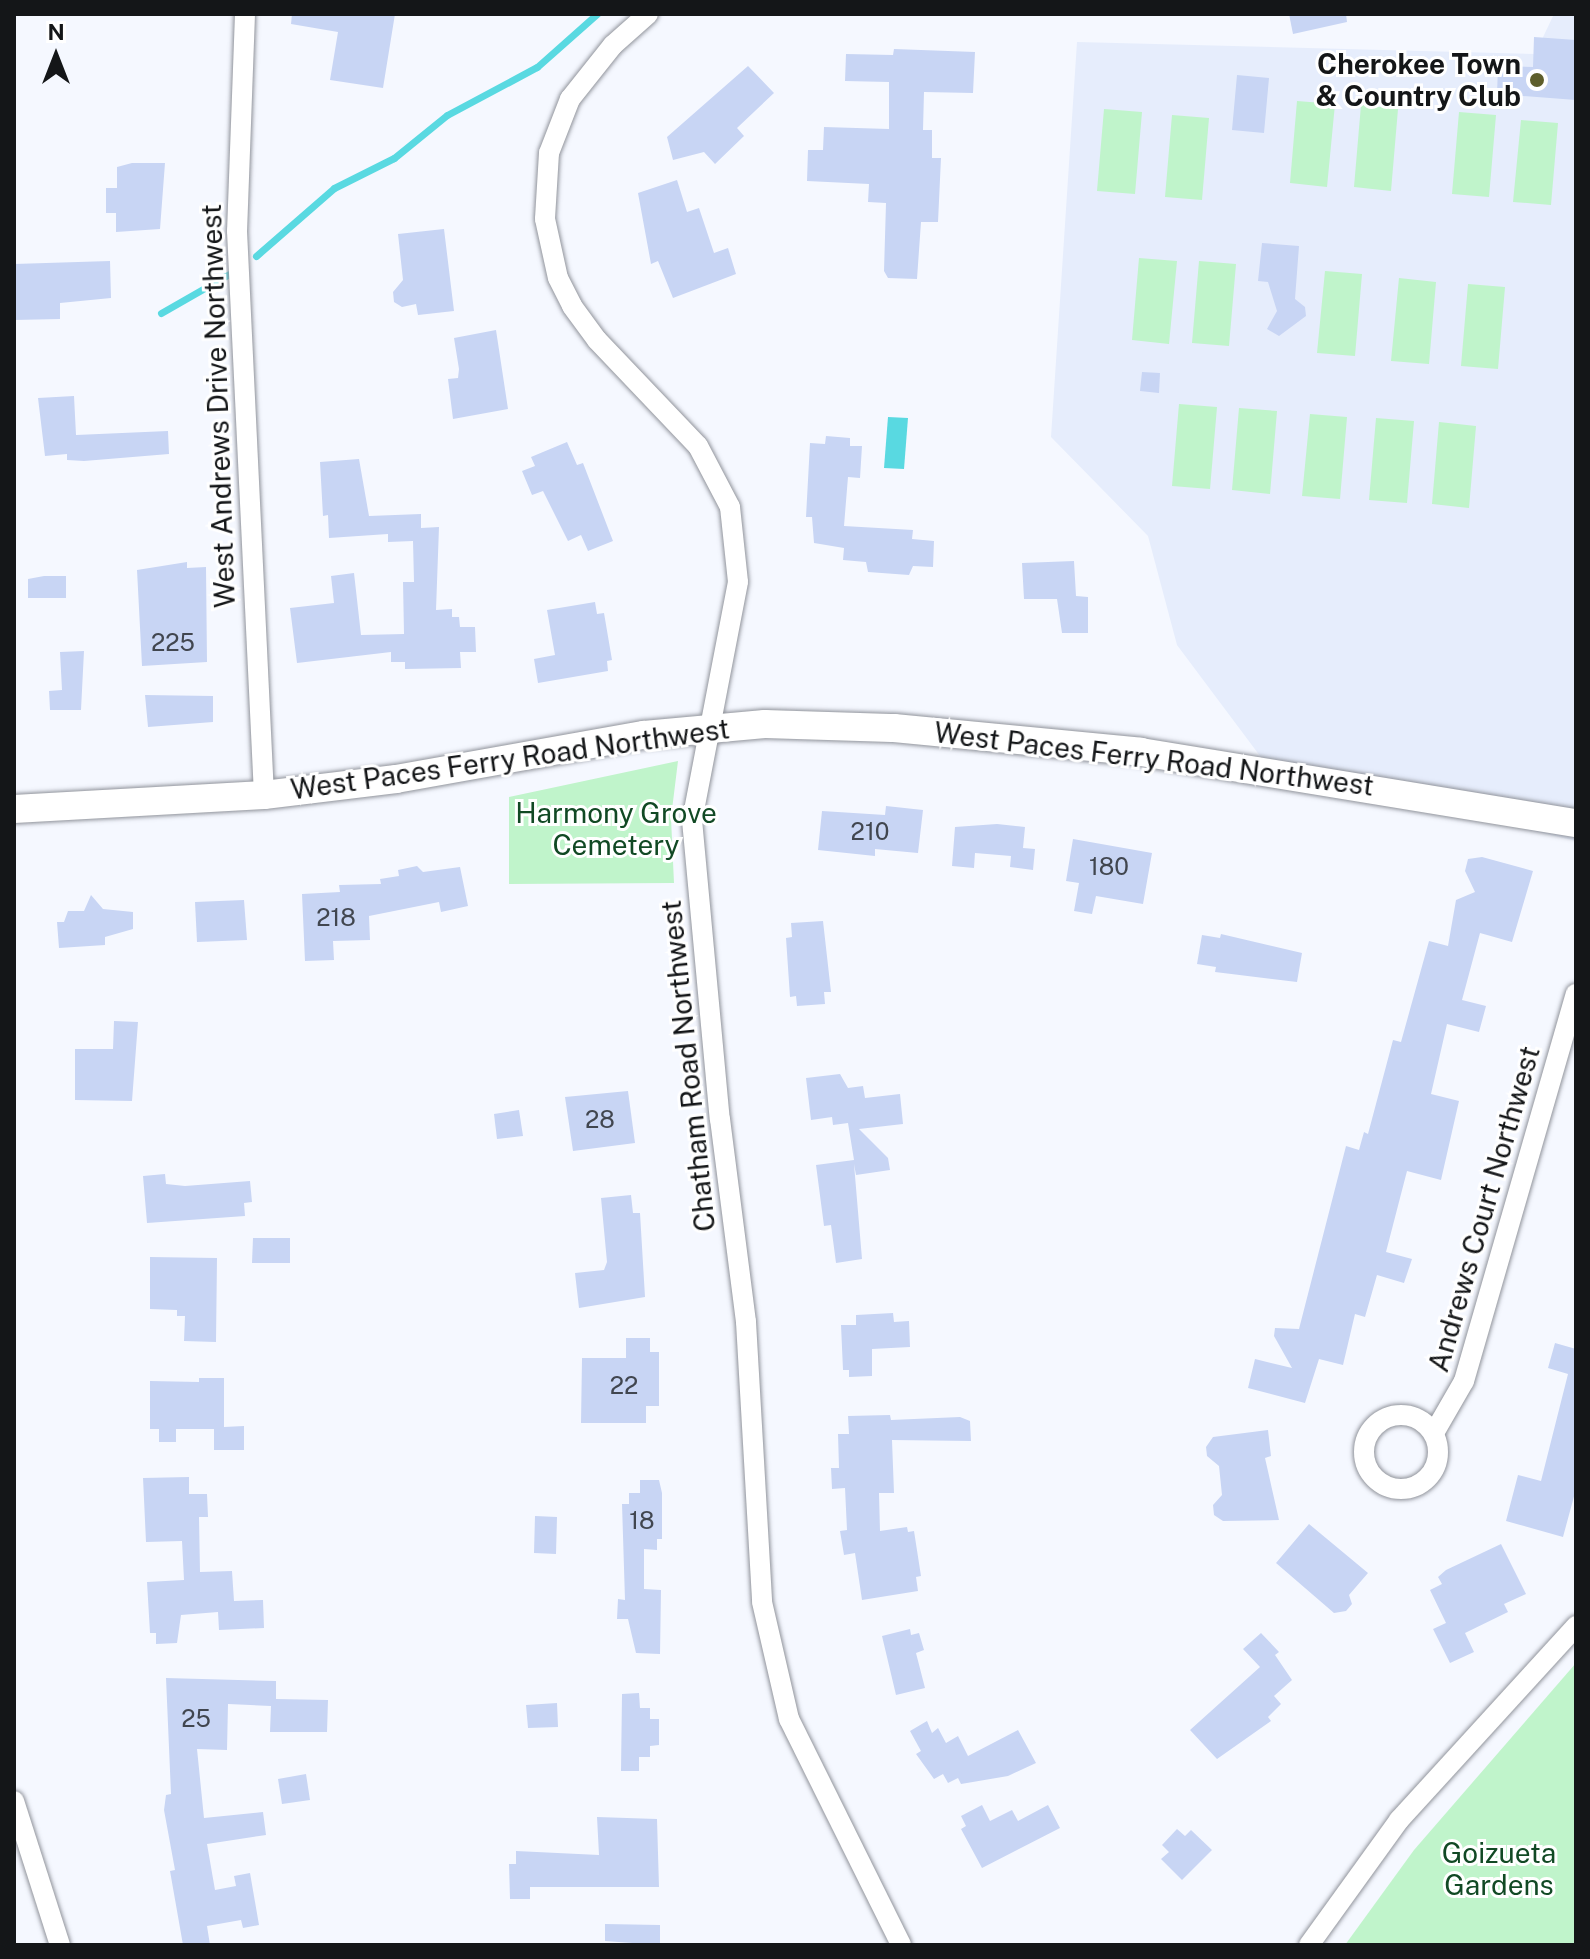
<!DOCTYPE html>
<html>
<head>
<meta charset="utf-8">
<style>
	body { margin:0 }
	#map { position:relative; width:1590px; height:1959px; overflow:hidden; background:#f5f8ff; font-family:"Public Sans",sans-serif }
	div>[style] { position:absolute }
	.built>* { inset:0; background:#e6edfc }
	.green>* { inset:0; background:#c0f4cb }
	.water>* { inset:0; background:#59d9e1 }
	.stream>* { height:7px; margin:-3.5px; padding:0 3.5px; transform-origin:3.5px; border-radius:3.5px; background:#59d9e1 }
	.building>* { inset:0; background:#c8d5f4 }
	.roads { filter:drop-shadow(0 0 2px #91949c) drop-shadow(0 0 2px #91949c) }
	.street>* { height:20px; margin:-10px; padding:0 10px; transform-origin:10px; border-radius:10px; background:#fff }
	.street>.ring { margin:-10px; padding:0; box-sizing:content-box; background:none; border:20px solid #fff; border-radius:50% }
	.secondary>* { height:28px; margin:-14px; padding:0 14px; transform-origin:14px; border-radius:14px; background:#fff }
	.dots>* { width:22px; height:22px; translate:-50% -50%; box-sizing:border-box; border:4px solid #fff; border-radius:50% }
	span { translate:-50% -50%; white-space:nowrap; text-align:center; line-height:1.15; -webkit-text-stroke:6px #fff; paint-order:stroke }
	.number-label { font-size:24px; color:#41464f }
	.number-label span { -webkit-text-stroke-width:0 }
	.poi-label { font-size:28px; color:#141618; font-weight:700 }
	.right { translate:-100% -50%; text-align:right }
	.street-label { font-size:28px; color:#141618 }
	.park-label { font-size:28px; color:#114924 }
	.frame { position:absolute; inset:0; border:16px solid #141618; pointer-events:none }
	.north { position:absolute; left:16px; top:16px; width:80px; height:80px; -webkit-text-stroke:6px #fff; paint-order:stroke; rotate:0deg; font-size:22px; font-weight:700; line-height:32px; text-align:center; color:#141618 }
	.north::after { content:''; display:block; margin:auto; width:28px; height:36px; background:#141618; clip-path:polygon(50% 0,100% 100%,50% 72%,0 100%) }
</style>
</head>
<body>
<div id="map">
	<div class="built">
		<i style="clip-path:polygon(1554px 14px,1576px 14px,1576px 841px,1269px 768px,1177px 645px,1148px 536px,1051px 437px,1077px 42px,1535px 54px)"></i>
	</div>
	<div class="green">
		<i style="clip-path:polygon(1297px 101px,1335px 104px,1327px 187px,1290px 183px)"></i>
		<i style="clip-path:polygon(1361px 105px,1398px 109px,1391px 191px,1354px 187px)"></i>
		<i style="clip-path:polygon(1104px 109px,1142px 112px,1135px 194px,1097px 191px)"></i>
		<i style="clip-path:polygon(1459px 112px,1496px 115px,1489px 197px,1452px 194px)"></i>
		<i style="clip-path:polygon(1172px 115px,1209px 118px,1202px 200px,1165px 197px)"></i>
		<i style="clip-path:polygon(1521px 120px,1558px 123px,1551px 205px,1513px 202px)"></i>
		<i style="clip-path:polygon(1139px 258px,1177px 261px,1169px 344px,1132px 340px)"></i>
		<i style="clip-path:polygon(1199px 261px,1236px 264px,1229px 346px,1192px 343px)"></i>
		<i style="clip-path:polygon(1325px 271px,1362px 274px,1355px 356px,1317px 353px)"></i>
		<i style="clip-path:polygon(1399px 278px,1436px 282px,1429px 364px,1391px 361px)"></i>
		<i style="clip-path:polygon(1468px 284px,1505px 287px,1498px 369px,1461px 366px)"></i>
		<i style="clip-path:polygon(1179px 404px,1217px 407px,1210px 489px,1172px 486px)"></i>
		<i style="clip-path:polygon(1239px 408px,1277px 411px,1270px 494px,1232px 490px)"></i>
		<i style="clip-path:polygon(1310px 414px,1347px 417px,1340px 499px,1302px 496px)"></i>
		<i style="clip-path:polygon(1376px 418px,1414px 421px,1407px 503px,1369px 500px)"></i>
		<i style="clip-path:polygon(1439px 422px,1476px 426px,1469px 508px,1432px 504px)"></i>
		<i style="clip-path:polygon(678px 761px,671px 818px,674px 883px,509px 884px,509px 797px)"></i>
		<i style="clip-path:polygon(1576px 1663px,1576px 1945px,1345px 1945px,1414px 1850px)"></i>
	</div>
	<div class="water">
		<i style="clip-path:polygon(888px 417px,908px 418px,904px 469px,884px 468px)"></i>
	</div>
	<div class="stream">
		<i style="left:256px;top:256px;width:103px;rotate:-41.1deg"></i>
		<i style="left:334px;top:188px;width:67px;rotate:-26.6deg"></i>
		<i style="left:394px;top:158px;width:68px;rotate:-39.1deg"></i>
		<i style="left:447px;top:115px;width:102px;rotate:-28.1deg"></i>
		<i style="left:537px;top:67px;width:80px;rotate:-41.5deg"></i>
		<i style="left:161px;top:313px;width:78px;rotate:-29.8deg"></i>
	</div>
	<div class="building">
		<i style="clip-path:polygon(292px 14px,395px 14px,383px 88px,330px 80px,338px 32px,291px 24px)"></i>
		<i style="clip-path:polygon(1289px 14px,1346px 14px,1347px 22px,1293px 34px)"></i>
		<i style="clip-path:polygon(1534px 37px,1576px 40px,1576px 100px,1497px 94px,1498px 66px,1533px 67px)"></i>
		<i style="clip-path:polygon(894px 49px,975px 52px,973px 93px,924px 92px,923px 130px,932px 130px,932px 158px,941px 158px,938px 222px,921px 222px,917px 279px,888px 278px,884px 271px,886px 203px,868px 202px,869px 184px,807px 181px,808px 150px,823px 150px,824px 127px,889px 129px,889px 82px,845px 81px,846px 54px,893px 55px)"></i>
		<i style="clip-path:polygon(748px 66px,774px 93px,737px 128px,744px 136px,715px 164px,704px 152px,673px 160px,667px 137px)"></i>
		<i style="clip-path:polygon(1237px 75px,1269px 78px,1264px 133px,1232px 130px)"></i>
		<i style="clip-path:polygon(132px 163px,165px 163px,160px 229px,116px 232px,116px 213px,106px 213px,106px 188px,117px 188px,117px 167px)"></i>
		<i style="clip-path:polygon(677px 180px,687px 212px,699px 208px,714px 253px,728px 248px,736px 274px,673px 298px,658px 261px,651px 264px,638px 193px)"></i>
		<i style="clip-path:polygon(444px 229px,454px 311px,418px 315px,416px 304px,402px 307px,394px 302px,393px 292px,403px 280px,398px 234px)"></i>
		<i style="clip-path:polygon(1262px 243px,1299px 246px,1295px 299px,1305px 307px,1306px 316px,1279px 336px,1267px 329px,1277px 311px,1268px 282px,1258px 281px)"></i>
		<i style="clip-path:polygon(110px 261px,111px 298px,60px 303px,60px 319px,14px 320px,14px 264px)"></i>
		<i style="clip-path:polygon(496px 330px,508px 409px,453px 419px,448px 379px,458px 378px,459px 369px,454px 338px)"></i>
		<i style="clip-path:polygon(1142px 372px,1160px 373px,1159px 393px,1140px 391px)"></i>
		<i style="clip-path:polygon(74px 396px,76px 435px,168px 431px,169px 454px,84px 461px,67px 460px,67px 454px,45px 456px,38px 398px)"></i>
		<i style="clip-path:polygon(826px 436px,850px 438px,850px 446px,862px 446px,860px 478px,848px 477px,844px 526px,913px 530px,912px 539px,934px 541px,933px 567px,913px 566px,909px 575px,868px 572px,866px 562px,843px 560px,844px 548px,814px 543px,812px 517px,806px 517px,810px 443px,825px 444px)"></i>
		<i style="clip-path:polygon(567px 442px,577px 465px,583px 463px,613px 541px,588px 551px,581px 535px,568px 541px,543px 491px,532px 495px,522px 471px,535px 466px,531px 457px)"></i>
		<i style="clip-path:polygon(359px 459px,369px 516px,421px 514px,421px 528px,439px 527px,436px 610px,452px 609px,452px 617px,459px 617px,460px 627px,475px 627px,476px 652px,460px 652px,461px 668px,405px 669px,405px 662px,391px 662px,391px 652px,297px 663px,290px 608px,334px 603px,331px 576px,354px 573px,361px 635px,404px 634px,403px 582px,414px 582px,413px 541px,388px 542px,388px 534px,329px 538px,328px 515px,323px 516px,320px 462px)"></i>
		<i style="clip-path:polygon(1074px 561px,1076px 596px,1088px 597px,1088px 633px,1062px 633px,1057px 599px,1024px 599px,1022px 563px)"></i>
		<i style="clip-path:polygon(187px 562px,187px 568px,206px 567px,207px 662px,142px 666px,137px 570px)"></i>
		<i style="clip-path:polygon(44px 576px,66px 576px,66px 598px,28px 598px,28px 579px)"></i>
		<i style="clip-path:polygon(595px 602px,597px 614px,604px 613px,612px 660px,607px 661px,608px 671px,538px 683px,534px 659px,555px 655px,547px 610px)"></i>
		<i style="clip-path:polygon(84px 651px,81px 710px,50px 710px,49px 691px,62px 690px,60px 652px)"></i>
		<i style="clip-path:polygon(145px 695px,213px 696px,213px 722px,148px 727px)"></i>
		<i style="clip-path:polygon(886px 806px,923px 810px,918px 853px,875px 849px,875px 856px,818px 850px,822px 811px,885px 815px)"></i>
		<i style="clip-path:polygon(997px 824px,1025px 827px,1023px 848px,1035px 849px,1033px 870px,1010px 867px,1011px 856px,975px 853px,974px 868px,952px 866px,955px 827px)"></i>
		<i style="clip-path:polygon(1073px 839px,1152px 853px,1143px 904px,1096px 896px,1092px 914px,1074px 911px,1079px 883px,1066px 881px)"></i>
		<i style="clip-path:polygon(1482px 857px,1533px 871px,1512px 942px,1480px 933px,1462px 1000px,1486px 1006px,1479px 1032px,1447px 1024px,1431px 1094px,1459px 1101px,1441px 1180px,1407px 1171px,1386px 1252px,1412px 1259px,1404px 1283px,1377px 1275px,1365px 1317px,1355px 1314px,1343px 1365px,1319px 1359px,1305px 1403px,1248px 1388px,1255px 1359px,1292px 1368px,1274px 1336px,1275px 1328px,1299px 1329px,1346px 1146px,1359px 1150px,1364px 1132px,1368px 1134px,1393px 1040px,1401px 1042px,1429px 941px,1448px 946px,1456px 900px,1475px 892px,1465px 871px,1468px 859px)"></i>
		<i style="clip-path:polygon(417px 866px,423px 872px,460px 867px,468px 906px,441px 912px,439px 902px,369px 916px,370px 940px,333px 941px,334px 960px,305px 961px,302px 894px,340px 892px,339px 885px,381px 884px,380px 879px,399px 876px,398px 870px)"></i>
		<i style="clip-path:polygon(91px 895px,103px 909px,133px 912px,133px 929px,105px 937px,105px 945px,59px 948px,57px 922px,64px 922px,68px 911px,84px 911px)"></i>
		<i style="clip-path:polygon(244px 900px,247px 940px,197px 942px,195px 902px)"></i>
		<i style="clip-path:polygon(823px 921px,831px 992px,824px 992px,825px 1004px,797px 1006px,796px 996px,790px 997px,786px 938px,792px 937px,791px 923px)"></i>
		<i style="clip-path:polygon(1221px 934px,1302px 953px,1297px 982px,1215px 972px,1216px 967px,1197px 964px,1202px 935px,1220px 938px)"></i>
		<i style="clip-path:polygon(114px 1021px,138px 1022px,132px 1101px,75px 1100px,75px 1049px,113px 1049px)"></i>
		<i style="clip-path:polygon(840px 1074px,848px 1088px,863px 1086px,865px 1098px,900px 1094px,903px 1124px,859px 1129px,888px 1158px,890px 1170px,856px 1175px,854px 1164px,862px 1259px,836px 1263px,831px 1225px,824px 1226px,816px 1165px,854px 1160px,848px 1123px,833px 1125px,832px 1117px,811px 1120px,806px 1078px)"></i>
		<i style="clip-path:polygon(628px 1091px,635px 1143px,573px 1151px,565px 1097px)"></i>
		<i style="clip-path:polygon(519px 1110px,523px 1136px,497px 1139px,494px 1114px)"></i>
		<i style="clip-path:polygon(165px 1174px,166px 1184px,185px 1186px,250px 1181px,252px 1202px,244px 1203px,245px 1216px,147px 1223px,143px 1176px)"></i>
		<i style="clip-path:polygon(631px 1195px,633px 1213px,640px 1213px,645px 1297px,579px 1308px,575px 1273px,604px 1270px,607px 1262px,601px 1198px)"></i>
		<i style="clip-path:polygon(253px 1238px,290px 1238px,290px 1263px,252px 1263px)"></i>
		<i style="clip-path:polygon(150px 1257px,217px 1258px,216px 1342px,184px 1341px,185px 1316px,177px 1316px,177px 1310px,150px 1309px)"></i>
		<i style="clip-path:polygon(893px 1313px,894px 1322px,909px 1321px,910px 1347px,872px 1349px,872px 1376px,849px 1377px,849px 1370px,843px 1370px,841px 1325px,856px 1325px,856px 1315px)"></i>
		<i style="clip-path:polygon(626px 1338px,650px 1338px,650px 1352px,659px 1352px,659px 1406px,646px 1406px,646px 1423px,581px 1423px,582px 1358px,626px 1358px)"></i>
		<i style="clip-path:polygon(1555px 1343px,1576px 1349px,1576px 1489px,1563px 1537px,1506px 1521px,1518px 1475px,1541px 1481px,1568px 1374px,1548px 1368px)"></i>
		<i style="clip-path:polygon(199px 1378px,224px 1378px,224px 1427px,244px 1426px,244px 1450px,214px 1450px,214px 1429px,176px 1429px,176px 1442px,159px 1442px,159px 1429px,150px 1429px,150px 1381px,199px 1382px)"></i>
		<i style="clip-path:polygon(890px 1415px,891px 1420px,960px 1417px,970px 1421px,971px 1441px,892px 1440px,894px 1493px,879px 1493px,880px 1531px,907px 1527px,908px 1532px,914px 1531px,921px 1576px,916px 1577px,918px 1591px,862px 1600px,855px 1553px,844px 1555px,840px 1531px,847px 1530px,845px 1488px,832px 1489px,831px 1468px,839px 1468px,838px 1434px,849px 1434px,848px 1416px)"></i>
		<i style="clip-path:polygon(1268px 1430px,1271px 1456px,1265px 1458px,1279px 1520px,1223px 1521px,1214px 1515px,1213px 1505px,1222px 1495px,1219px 1466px,1207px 1456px,1206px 1447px,1213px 1437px)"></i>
		<i style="clip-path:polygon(189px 1477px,189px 1494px,207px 1494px,208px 1517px,199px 1517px,200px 1572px,232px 1571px,234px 1601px,263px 1600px,264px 1628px,219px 1630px,218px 1612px,181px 1615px,177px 1643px,156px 1644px,156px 1633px,150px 1633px,147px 1582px,184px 1580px,182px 1541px,146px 1542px,143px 1478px)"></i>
		<i style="clip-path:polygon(640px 1480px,659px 1480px,662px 1493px,662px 1539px,657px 1539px,657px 1550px,644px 1549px,644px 1589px,661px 1590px,660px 1654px,636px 1653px,628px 1619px,617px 1619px,618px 1599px,625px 1600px,622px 1504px,629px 1504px,629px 1493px,640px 1493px)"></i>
		<i style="clip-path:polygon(535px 1516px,557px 1517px,556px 1554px,534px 1553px)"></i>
		<i style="clip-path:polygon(1309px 1524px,1368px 1573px,1349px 1595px,1352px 1604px,1346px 1611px,1334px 1613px,1276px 1563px)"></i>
		<i style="clip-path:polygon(1501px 1544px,1526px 1594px,1504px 1604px,1508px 1612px,1465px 1633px,1474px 1652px,1450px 1663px,1433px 1629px,1446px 1623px,1430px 1590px,1442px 1584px,1438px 1577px,1446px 1570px)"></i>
		<i style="clip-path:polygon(910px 1629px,911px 1635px,919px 1633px,924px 1650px,916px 1653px,925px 1688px,896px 1695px,882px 1636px)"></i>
		<i style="clip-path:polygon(1261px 1633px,1279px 1652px,1275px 1655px,1292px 1680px,1274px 1696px,1281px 1704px,1268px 1717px,1271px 1721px,1217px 1759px,1190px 1730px,1260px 1667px,1243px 1649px)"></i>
		<i style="clip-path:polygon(166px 1678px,276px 1681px,276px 1699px,328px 1700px,327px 1732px,270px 1732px,271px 1706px,228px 1704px,227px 1750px,197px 1749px,204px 1818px,263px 1812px,266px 1835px,207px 1844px,215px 1890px,236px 1886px,234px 1876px,250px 1873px,259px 1925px,243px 1928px,241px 1920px,207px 1926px,210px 1945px,183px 1945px,170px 1871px,175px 1870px,164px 1810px,166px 1795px,171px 1794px)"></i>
		<i style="clip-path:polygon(639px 1693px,640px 1708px,650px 1708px,650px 1719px,659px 1719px,659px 1745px,650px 1746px,650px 1757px,639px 1757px,639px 1771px,621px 1771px,622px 1694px)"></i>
		<i style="clip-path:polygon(557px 1703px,558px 1727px,528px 1728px,526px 1705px)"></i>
		<i style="clip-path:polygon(927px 1721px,932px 1733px,938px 1728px,946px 1743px,958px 1736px,968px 1756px,1018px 1730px,1036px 1763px,1008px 1776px,961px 1784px,958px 1778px,948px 1783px,943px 1774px,934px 1779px,916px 1754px,921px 1751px,910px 1731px)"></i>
		<i style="clip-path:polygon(306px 1774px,310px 1800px,282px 1804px,278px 1779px)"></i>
		<i style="clip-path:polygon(982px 1805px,990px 1821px,1012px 1810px,1018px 1821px,1048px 1805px,1060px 1828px,982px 1868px,961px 1829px,966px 1826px,961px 1816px)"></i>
		<i style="clip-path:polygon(597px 1817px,657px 1819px,659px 1887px,530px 1887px,530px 1899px,510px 1899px,509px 1864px,516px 1864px,516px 1851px,599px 1855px)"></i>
		<i style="clip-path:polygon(1177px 1829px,1185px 1836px,1191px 1830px,1212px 1850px,1182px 1880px,1161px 1859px,1169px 1852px,1162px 1845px)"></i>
		<i style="clip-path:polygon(605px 1924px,660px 1925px,660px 1945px,605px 1941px)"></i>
	</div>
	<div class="roads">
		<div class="street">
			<i style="left:245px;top:14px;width:217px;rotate:92.1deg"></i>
			<i style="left:237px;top:231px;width:565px;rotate:87.26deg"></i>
			<i style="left:648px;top:14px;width:47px;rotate:138.5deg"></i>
			<i style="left:613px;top:45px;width:69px;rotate:128.5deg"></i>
			<i style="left:570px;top:99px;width:58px;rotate:111.3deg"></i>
			<i style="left:549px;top:153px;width:66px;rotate:93.5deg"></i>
			<i style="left:545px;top:219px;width:60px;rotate:77.6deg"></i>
			<i style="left:558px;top:278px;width:31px;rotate:63deg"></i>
			<i style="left:572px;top:306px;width:42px;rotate:53.7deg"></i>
			<i style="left:597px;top:340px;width:146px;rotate:46.4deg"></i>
			<i style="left:698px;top:446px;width:69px;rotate:62.3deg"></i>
			<i style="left:730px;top:507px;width:75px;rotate:83.9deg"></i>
			<i style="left:738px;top:582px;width:242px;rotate:100.9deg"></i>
			<i style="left:692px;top:820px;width:300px;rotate:84.7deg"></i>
			<i style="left:720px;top:1119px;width:205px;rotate:82.7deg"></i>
			<i style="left:746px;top:1322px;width:280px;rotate:86.7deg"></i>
			<i style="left:762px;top:1602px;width:120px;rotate:77deg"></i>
			<i style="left:789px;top:1719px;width:252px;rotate:63.6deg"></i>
			<i class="ring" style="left:1364px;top:1415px;width:54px;height:54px"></i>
			<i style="left:1434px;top:1433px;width:60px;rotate:-60deg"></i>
			<i style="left:1464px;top:1381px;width:403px;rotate:-73.9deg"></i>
			<i style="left:14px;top:1801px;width:151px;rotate:72.3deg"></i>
			<i style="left:1309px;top:1945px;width:154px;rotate:-54.2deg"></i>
			<i style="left:1399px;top:1820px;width:263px;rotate:-47.6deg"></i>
		</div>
		<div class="secondary">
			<i style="left:14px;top:809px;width:250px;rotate:-3.2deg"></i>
			<i style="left:264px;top:795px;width:133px;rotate:-6.9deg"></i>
			<i style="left:396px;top:779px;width:252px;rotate:-10.1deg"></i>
			<i style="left:644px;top:735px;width:121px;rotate:-5.2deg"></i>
			<i style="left:765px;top:724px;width:129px;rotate:1.8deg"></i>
			<i style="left:894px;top:728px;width:248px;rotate:5.5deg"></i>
			<i style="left:1141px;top:752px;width:441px;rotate:9.3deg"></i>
		</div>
	</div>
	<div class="dots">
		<i style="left:1537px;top:80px;background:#5e5e2b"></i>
	</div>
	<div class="number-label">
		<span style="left:173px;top:643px">225</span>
		<span style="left:870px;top:832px">210</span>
		<span style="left:1109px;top:867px">180</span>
		<span style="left:336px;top:918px">218</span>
		<span style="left:600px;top:1120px">28</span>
		<span style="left:624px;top:1386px">22</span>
		<span style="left:642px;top:1521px">18</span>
		<span style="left:196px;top:1719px">25</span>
	</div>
	<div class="poi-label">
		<span class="right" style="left:1521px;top:80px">Cherokee Town<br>&amp; Country Club</span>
	</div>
	<div class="street-label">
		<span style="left:218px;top:406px;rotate:-92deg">West Andrews Drive Northwest</span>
		<span style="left:510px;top:759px;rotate:-8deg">West Paces Ferry Road Northwest</span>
		<span style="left:1154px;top:759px;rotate:7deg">West Paces Ferry Road Northwest</span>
		<span style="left:688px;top:1066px;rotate:-96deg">Chatham Road Northwest</span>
		<span style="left:1484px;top:1209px;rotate:-74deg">Andrews Court Northwest</span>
	</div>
	<div class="park-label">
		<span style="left:616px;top:829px">Harmony Grove<br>Cemetery</span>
		<span style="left:1499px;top:1869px">Goizueta<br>Gardens</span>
	</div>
	<div class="frame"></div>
	<div class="north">N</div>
</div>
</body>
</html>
